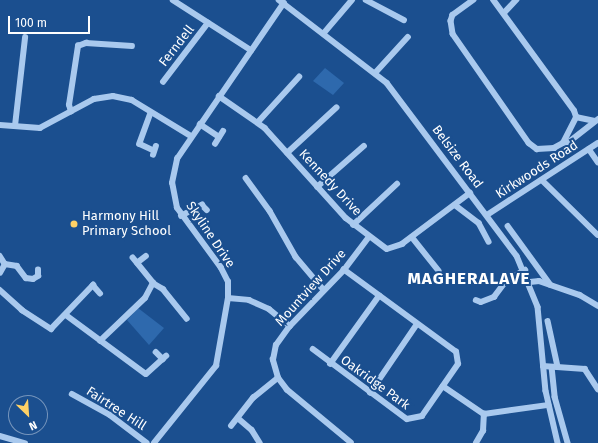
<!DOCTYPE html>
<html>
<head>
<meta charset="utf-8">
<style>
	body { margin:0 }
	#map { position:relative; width:598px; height:443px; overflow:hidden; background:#1b4f8f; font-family:"Fira Sans",sans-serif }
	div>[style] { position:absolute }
	.green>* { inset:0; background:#2e69ad }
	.minor>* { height:5.5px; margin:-2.75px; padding:0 2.75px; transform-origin:2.75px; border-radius:2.75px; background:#a9c9ee }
	.dots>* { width:11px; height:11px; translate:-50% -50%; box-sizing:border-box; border:2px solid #1b4f8f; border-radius:50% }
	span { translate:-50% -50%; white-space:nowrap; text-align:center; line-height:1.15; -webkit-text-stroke:4px #1b4f8f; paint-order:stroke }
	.street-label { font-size:13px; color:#fff }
	.poi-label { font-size:13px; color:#fff }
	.left { translate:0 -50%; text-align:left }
	.district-label { font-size:17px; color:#fff; font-weight:700; letter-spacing:1px }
	.north { position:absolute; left:8px; top:395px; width:40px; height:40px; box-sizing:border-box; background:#1b4f8f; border:1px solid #7695bc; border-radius:50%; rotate:155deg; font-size:11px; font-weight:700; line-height:16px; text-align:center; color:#fff }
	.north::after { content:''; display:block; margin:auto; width:14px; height:18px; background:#ffd166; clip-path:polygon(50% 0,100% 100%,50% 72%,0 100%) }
	.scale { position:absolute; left:8px; top:16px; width:82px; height:18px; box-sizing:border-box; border:2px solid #fff; border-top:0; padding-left:5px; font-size:12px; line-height:14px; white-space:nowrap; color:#fff; -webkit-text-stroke:3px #1b4f8f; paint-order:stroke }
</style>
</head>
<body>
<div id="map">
	<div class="green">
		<i style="clip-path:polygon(325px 68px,344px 83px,333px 95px,313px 81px)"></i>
		<i style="clip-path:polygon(138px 308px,164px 328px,149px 345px,127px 320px)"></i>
	</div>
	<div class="minor">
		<i style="left:173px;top:0;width:93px;rotate:32.7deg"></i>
		<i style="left:279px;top:0;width:136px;rotate:37.5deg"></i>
		<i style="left:387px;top:83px;width:216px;rotate:53.1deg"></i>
		<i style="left:517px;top:256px;width:55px;rotate:67.6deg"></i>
		<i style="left:538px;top:307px;width:84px;rotate:84.6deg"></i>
		<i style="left:546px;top:391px;width:53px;rotate:77deg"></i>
		<i style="left:366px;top:0;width:43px;rotate:27.8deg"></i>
		<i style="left:474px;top:0;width:26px;rotate:144deg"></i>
		<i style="left:453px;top:15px;width:6px;rotate:108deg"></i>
		<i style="left:451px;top:21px;width:13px;rotate:81deg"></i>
		<i style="left:453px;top:34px;width:133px;rotate:55.1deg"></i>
		<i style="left:529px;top:143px;width:10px;rotate:37deg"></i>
		<i style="left:537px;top:149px;width:17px;rotate:-3deg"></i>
		<i style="left:554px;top:148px;width:10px;rotate:-29deg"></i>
		<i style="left:563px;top:143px;width:29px;rotate:-63deg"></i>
		<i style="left:576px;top:117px;width:6px;rotate:-108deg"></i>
		<i style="left:574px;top:111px;width:137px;rotate:-126.1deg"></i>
		<i style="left:504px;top:13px;width:18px;rotate:-47deg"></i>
		<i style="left:324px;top:33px;width:43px;rotate:-49.7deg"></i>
		<i style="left:376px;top:72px;width:47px;rotate:-47.6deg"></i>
		<i style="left:163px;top:82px;width:74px;rotate:-52.7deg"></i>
		<i style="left:219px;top:96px;width:56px;rotate:34.8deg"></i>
		<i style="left:265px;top:128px;width:121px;rotate:48deg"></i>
		<i style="left:346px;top:218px;width:51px;rotate:37.1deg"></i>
		<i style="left:387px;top:249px;width:16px;rotate:-18deg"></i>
		<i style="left:402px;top:244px;width:85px;rotate:-36.9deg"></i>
		<i style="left:71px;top:112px;width:7px;rotate:-106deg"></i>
		<i style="left:69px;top:105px;width:60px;rotate:-81.3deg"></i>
		<i style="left:78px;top:46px;width:9px;rotate:-21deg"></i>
		<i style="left:86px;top:43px;width:46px;rotate:3.7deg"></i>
		<i style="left:151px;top:113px;width:33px;rotate:110deg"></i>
		<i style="left:140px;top:144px;width:14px;rotate:25deg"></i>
		<i style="left:576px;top:117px;width:19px;rotate:12deg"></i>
		<i style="left:258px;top:122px;width:61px;rotate:-47.7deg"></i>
		<i style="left:200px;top:124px;width:23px;rotate:34deg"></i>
		<i style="left:0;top:125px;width:40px;rotate:4.3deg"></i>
		<i style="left:40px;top:128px;width:61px;rotate:-28.2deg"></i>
		<i style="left:94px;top:99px;width:19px;rotate:-9deg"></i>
		<i style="left:113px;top:96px;width:19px;rotate:12deg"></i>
		<i style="left:132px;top:100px;width:69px;rotate:31.4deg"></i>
		<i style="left:15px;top:126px;width:89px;rotate:-83.5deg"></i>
		<i style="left:563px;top:143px;width:6px;rotate:-9deg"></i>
		<i style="left:569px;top:142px;width:37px;rotate:-38deg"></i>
		<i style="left:215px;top:144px;width:15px;rotate:-58deg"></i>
		<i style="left:589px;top:149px;width:16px;rotate:55deg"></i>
		<i style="left:287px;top:153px;width:67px;rotate:-42.6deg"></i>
		<i style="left:153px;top:155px;width:9px;rotate:-72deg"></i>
		<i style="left:246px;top:178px;width:41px;rotate:54deg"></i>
		<i style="left:270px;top:211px;width:53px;rotate:60.5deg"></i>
		<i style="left:296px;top:257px;width:43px;rotate:49.7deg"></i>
		<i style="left:542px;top:180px;width:78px;rotate:44.5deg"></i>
		<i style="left:317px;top:187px;width:62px;rotate:-41.1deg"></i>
		<i style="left:455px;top:205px;width:30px;rotate:37deg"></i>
		<i style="left:479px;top:223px;width:21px;rotate:62deg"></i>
		<i style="left:487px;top:215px;width:132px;rotate:-33deg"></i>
		<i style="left:181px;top:216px;width:24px;rotate:-28deg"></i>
		<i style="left:202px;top:205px;width:7px;rotate:45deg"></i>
		<i style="left:353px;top:225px;width:60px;rotate:-43deg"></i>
		<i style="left:508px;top:226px;width:72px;rotate:54.1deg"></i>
		<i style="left:412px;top:237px;width:43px;rotate:51.5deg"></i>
		<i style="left:0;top:256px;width:9px;rotate:58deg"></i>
		<i style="left:137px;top:263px;width:11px;rotate:-38deg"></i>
		<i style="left:0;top:273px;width:10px;rotate:-61deg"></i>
		<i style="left:5px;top:264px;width:12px;rotate:9deg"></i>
		<i style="left:17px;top:266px;width:15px;rotate:53deg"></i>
		<i style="left:26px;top:278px;width:7px;rotate:8deg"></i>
		<i style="left:33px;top:279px;width:6px;rotate:-31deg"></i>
		<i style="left:38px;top:276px;width:6px;rotate:-90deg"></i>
		<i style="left:530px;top:282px;width:9px;rotate:-6deg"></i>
		<i style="left:539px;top:281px;width:43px;rotate:18.9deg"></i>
		<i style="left:580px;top:295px;width:21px;rotate:31deg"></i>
		<i style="left:153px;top:283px;width:12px;rotate:31deg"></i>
		<i style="left:163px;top:289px;width:38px;rotate:51deg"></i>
		<i style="left:0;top:290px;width:30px;rotate:42deg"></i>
		<i style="left:22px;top:310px;width:35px;rotate:33deg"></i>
		<i style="left:51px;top:329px;width:61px;rotate:-46.3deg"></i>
		<i style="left:93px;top:285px;width:11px;rotate:49deg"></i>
		<i style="left:228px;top:298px;width:21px;rotate:5deg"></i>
		<i style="left:249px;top:300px;width:22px;rotate:24deg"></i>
		<i style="left:269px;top:309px;width:27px;rotate:39deg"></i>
		<i style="left:476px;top:300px;width:5px;rotate:22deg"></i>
		<i style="left:481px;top:302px;width:14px;rotate:-21deg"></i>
		<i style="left:494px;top:297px;width:20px;rotate:-53deg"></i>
		<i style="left:506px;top:281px;width:22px;rotate:-30deg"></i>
		<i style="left:66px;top:315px;width:99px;rotate:36.4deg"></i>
		<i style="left:146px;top:374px;width:27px;rotate:-42deg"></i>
		<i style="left:548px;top:321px;width:47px;rotate:77.7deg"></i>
		<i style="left:100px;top:341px;width:62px;rotate:-43.7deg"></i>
		<i style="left:145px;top:298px;width:17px;rotate:-62deg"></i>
		<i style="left:153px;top:283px;width:32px;rotate:-129deg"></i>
		<i style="left:313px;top:349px;width:117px;rotate:36.7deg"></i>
		<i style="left:407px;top:419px;width:15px;rotate:-11deg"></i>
		<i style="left:422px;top:416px;width:63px;rotate:-55.3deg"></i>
		<i style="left:458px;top:364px;width:12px;rotate:-99deg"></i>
		<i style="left:456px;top:352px;width:139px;rotate:-143.8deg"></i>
		<i style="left:156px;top:352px;width:10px;rotate:45deg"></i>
		<i style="left:330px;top:364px;width:84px;rotate:-54.2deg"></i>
		<i style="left:543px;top:366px;width:42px;rotate:4.1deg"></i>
		<i style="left:585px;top:369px;width:24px;rotate:57deg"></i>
		<i style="left:552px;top:367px;width:30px;rotate:84deg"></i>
		<i style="left:555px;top:397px;width:48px;rotate:74.2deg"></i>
		<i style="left:443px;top:386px;width:50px;rotate:34.3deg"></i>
		<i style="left:484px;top:414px;width:65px;rotate:-8deg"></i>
		<i style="left:370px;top:393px;width:83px;rotate:-55.7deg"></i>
		<i style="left:72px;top:394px;width:43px;rotate:28.9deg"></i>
		<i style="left:110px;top:415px;width:46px;rotate:37.1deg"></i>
		<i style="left:238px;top:418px;width:18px;rotate:41deg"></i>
		<i style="left:252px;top:430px;width:15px;rotate:58deg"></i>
		<i style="left:231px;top:426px;width:36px;rotate:-52deg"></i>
		<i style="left:253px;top:398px;width:32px;rotate:-39deg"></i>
		<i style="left:0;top:436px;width:26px;rotate:16deg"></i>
		<i style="left:154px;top:443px;width:99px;rotate:-51.2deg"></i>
		<i style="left:216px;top:366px;width:69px;rotate:-80deg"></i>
		<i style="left:228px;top:298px;width:16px;rotate:-90deg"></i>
		<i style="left:228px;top:282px;width:16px;rotate:-117deg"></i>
		<i style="left:221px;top:268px;width:74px;rotate:-126.3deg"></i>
		<i style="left:177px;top:208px;width:25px;rotate:-101deg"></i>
		<i style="left:172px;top:183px;width:25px;rotate:-78deg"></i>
		<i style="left:177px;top:159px;width:189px;rotate:-55.6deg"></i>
		<i style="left:351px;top:443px;width:83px;rotate:-140.4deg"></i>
		<i style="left:287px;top:390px;width:15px;rotate:-127deg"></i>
		<i style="left:278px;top:378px;width:19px;rotate:-106deg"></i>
		<i style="left:273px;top:360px;width:15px;rotate:-79deg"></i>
		<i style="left:276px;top:345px;width:24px;rotate:-54deg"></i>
		<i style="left:290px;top:326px;width:78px;rotate:-46deg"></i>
		<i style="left:344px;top:270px;width:41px;rotate:-52.9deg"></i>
		<i style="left:476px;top:443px;width:14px;rotate:-60deg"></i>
		<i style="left:483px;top:431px;width:17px;rotate:-87deg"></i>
	</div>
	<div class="dots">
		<i style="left:74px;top:224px;background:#ffd166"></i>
	</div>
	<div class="street-label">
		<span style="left:177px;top:46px;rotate:-52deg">Ferndell</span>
		<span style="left:457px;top:157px;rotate:53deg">Belsize Road</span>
		<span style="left:537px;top:170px;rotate:-33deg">Kirkwoods Road</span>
		<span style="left:330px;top:183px;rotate:47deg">Kennedy Drive</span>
		<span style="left:210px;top:235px;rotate:56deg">Skyline Drive</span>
		<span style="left:311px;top:288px;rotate:-48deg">Mountview Drive</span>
		<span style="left:375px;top:383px;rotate:36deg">Oakridge Park</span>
		<span style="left:116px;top:409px;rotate:33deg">Fairtree Hill</span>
	</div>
	<div class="poi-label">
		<span class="left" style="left:82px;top:224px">Harmony Hill<br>Primary School</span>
	</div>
	<div class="district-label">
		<span style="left:469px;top:279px">MAGHERALAVE</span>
	</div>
	<div class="north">N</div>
	<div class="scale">100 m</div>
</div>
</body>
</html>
